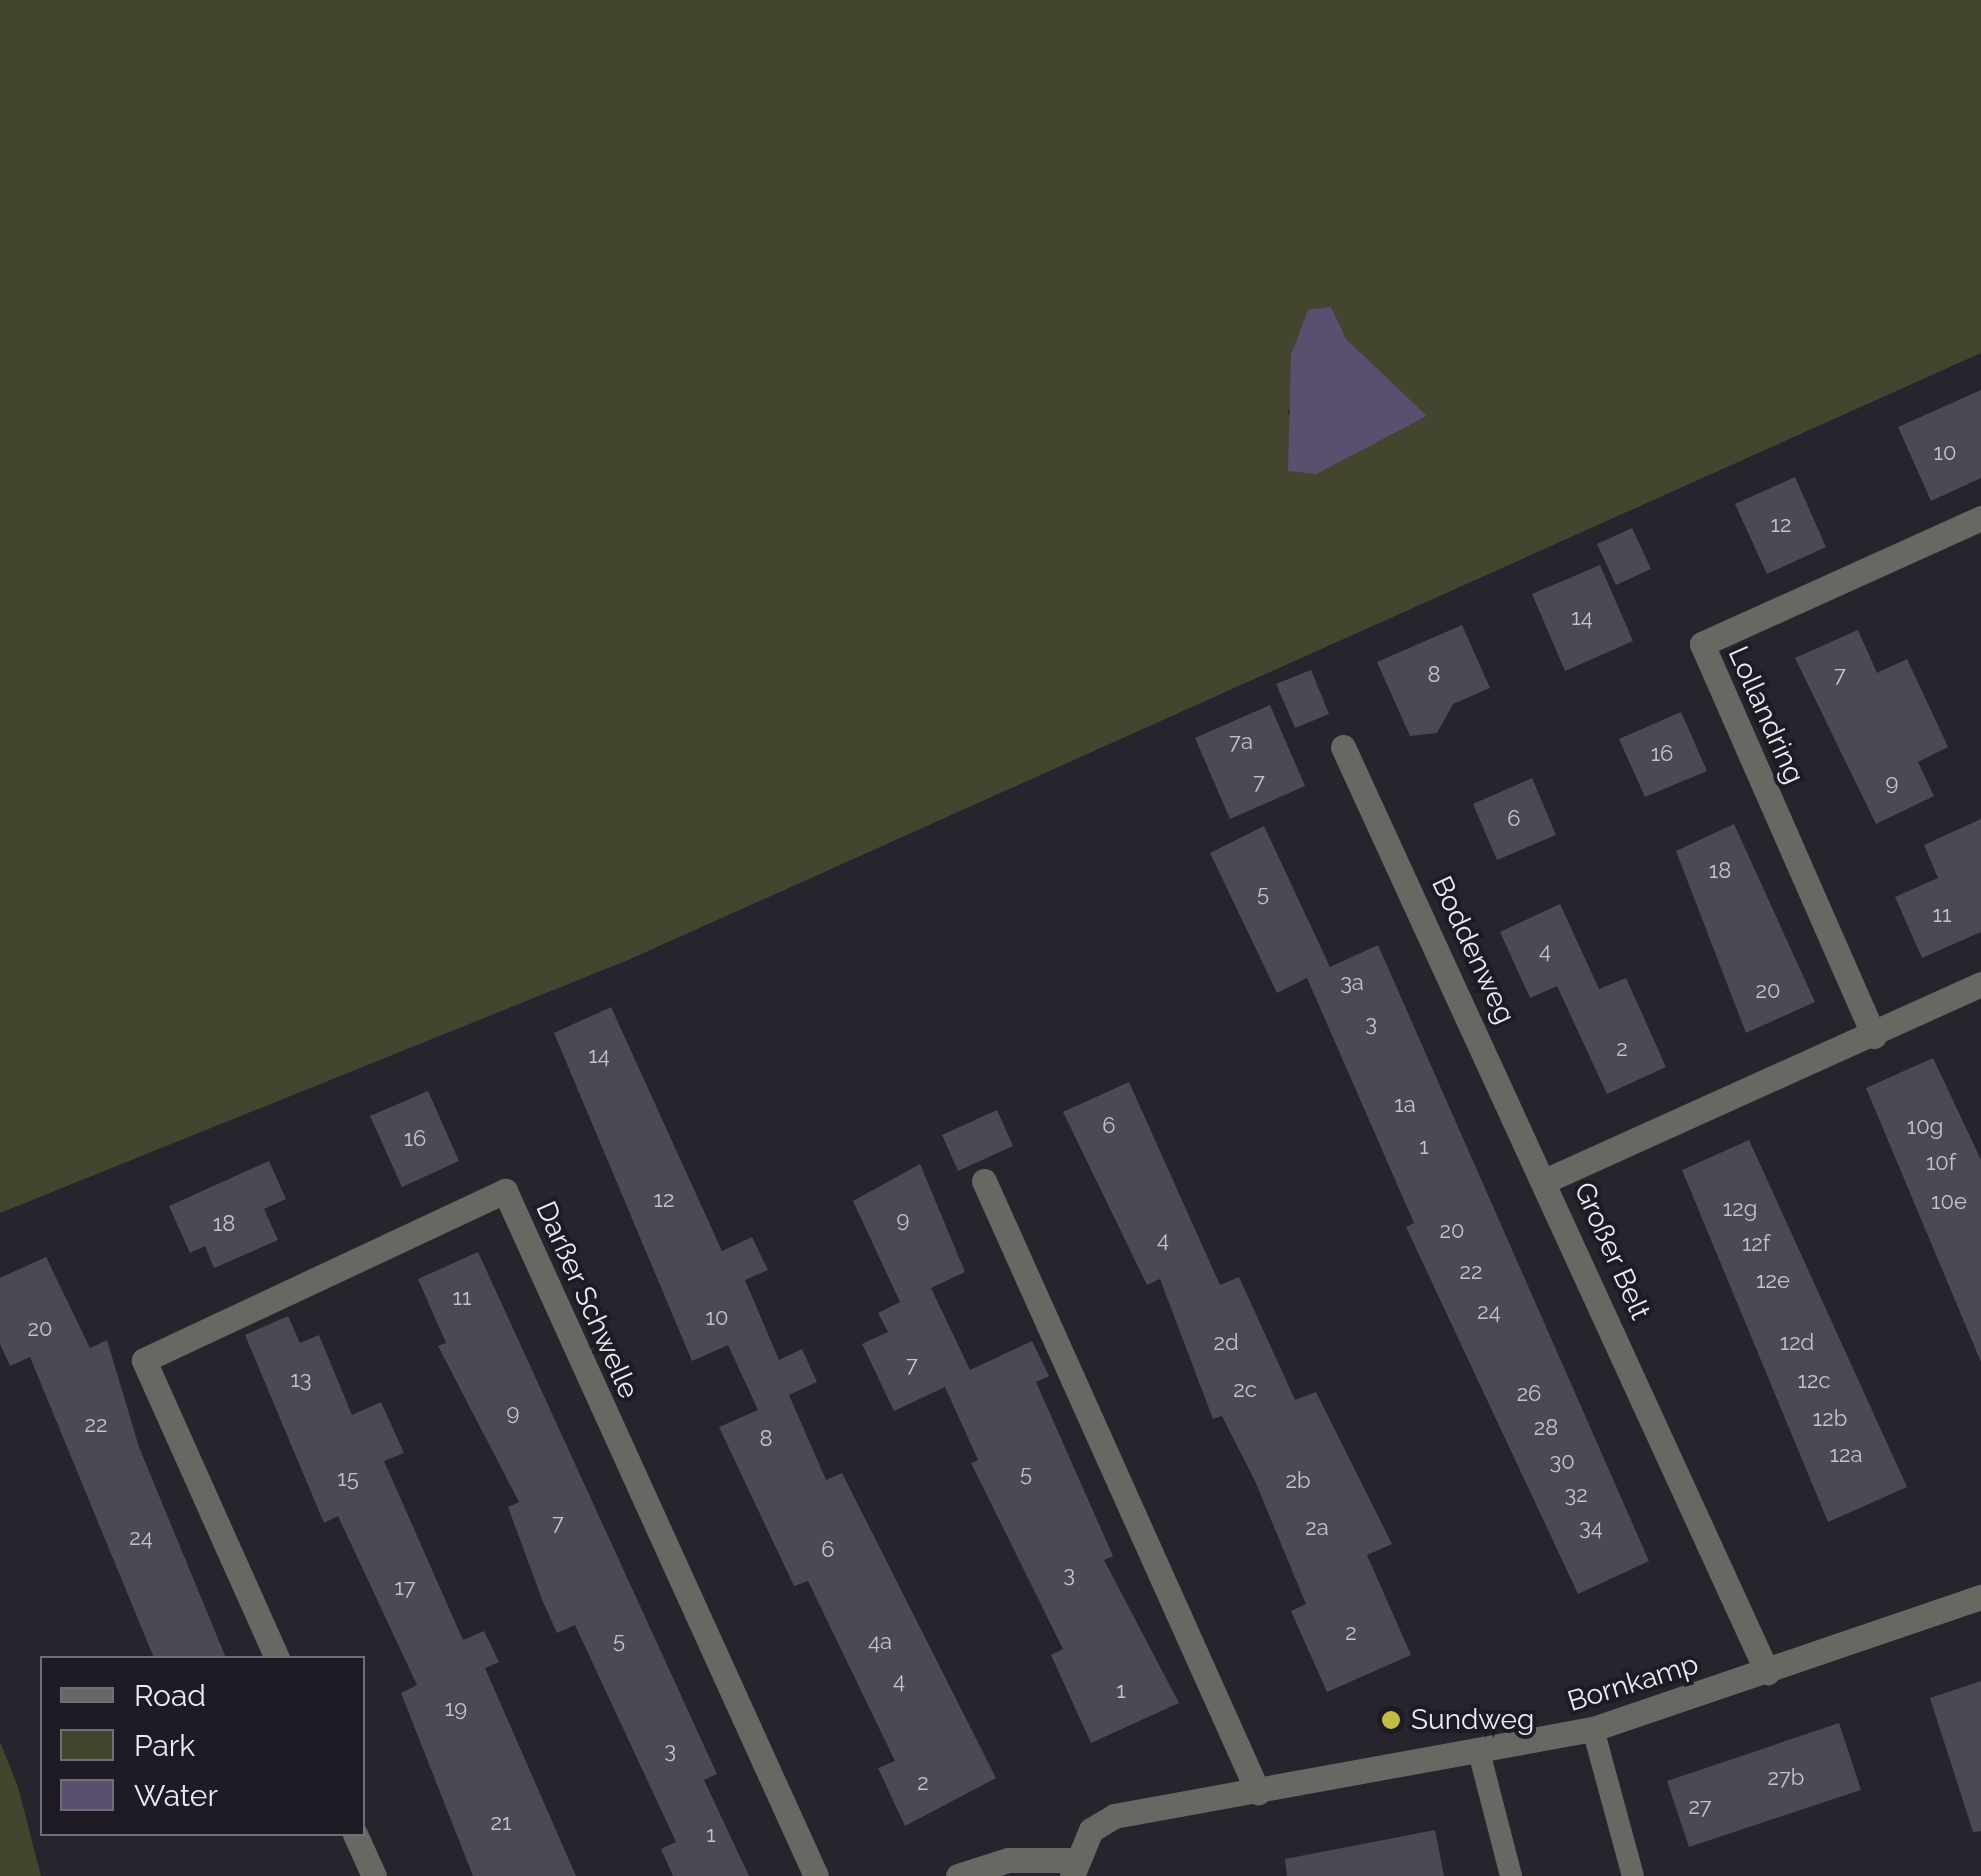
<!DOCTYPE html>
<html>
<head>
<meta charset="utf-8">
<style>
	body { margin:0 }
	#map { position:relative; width:1981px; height:1876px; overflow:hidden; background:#28242e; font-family:Raleway,sans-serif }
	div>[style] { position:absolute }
	.green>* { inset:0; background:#44452f }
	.water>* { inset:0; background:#5b4f6f }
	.building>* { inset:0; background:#4c4954 }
	.service>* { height:22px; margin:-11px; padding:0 11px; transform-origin:11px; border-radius:11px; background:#676862 }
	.minor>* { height:25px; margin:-12.5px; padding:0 12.5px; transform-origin:12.5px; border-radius:12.5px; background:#676862 }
	.dots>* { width:28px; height:28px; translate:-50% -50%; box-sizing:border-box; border:5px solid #1e1b25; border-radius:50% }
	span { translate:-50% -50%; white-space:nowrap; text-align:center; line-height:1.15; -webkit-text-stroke:8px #1e1b25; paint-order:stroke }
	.number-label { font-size:22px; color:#c5c2ca }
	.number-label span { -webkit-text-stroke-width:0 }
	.street-label { font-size:28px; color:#edebf2 }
	.poi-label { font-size:28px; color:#edebf2 }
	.left { translate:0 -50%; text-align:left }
	.legend { position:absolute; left:40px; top:1656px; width:325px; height:180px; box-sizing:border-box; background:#1e1b25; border:2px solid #716e77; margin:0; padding:12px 18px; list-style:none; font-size:30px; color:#edebf2 }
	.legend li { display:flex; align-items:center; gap:20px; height:50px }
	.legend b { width:50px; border:2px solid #716e77 }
</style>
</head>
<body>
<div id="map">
	<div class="green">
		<i style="clip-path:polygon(evenodd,0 0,1981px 0,1981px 353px,628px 960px,0 1213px,0 0,1331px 307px,1345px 339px,1427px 416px,1317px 474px,1288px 413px,1331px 307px)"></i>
		<i style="clip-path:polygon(0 1742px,18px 1787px,41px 1876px,0 1876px)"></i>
	</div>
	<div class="water">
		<i style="clip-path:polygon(1331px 307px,1346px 339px,1427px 416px,1317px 474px,1288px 471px,1291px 355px,1308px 310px)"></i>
	</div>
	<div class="building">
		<i style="clip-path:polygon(1981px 390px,1981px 478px,1931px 501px,1898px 427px)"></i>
		<i style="clip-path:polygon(1795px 477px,1826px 547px,1767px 574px,1735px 504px)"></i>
		<i style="clip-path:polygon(1632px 528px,1651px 569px,1616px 585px,1597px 544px)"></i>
		<i style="clip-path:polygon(1600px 565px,1633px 641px,1565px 671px,1532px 594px)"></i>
		<i style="clip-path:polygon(1462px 625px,1490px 688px,1453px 704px,1437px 733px,1410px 736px,1377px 662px)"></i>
		<i style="clip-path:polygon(1858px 630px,1877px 673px,1907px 659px,1948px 747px,1918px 762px,1934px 796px,1876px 824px,1795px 658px)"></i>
		<i style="clip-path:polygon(1311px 670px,1329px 714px,1295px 728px,1276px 684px)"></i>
		<i style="clip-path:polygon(1270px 705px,1305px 786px,1230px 819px,1195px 738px)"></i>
		<i style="clip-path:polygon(1681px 712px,1707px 771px,1645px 797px,1619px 739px)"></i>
		<i style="clip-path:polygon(1532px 778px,1556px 835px,1497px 860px,1473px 804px)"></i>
		<i style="clip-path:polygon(1981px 819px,1981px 932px,1922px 958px,1895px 897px,1938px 878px,1924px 845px)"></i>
		<i style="clip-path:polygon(1734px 824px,1815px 1002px,1746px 1033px,1676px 851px)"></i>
		<i style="clip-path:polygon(1264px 826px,1330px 967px,1378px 945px,1649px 1561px,1578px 1594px,1406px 1227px,1414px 1223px,1307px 978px,1277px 993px,1210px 853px)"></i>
		<i style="clip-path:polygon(1560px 904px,1599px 989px,1626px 978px,1666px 1067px,1607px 1094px,1557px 986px,1530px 998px,1500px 932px)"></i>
		<i style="clip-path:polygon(611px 1007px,722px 1251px,752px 1237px,768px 1270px,745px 1280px,779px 1360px,802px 1349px,817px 1382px,789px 1395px,826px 1480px,842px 1473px,996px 1778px,905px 1826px,878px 1768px,895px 1761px,808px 1581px,794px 1586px,719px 1427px,758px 1410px,728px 1345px,692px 1361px,554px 1033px)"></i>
		<i style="clip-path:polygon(1933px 1058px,1981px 1160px,1981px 1362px,1866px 1088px)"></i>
		<i style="clip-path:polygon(1129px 1082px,1220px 1285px,1239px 1277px,1295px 1400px,1316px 1392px,1392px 1544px,1367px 1555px,1411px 1655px,1327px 1692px,1291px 1611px,1306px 1604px,1255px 1481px,1222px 1416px,1213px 1419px,1160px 1279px,1147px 1285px,1063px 1112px)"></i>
		<i style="clip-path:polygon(428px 1091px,459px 1161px,402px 1187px,370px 1116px)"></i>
		<i style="clip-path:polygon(997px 1110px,1013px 1146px,958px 1171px,942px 1135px)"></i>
		<i style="clip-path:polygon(1749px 1140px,1907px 1487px,1828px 1522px,1682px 1170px)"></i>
		<i style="clip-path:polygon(269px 1161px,286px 1199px,264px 1209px,278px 1240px,214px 1268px,205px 1246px,190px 1253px,169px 1206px)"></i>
		<i style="clip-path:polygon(920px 1164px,965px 1272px,931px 1288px,970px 1370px,1032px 1341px,1049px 1376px,1036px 1382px,1113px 1556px,1104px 1560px,1179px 1703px,1091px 1743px,1051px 1655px,1063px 1649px,971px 1463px,978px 1460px,945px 1387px,894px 1411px,862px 1344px,888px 1332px,878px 1313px,900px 1302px,853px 1201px)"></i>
		<i style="clip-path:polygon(478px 1252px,717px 1774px,704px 1780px,749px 1876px,673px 1876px,661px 1849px,676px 1842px,575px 1625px,557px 1633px,543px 1602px,508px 1507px,519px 1502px,438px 1346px,446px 1343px,418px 1279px)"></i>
		<i style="clip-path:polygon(46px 1257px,90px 1348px,107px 1340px,139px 1447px,226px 1658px,154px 1658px,30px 1357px,10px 1366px,0 1344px,0 1278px)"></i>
		<i style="clip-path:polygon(288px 1316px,300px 1343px,319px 1335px,352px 1415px,381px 1402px,404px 1453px,384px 1461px,463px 1640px,484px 1631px,499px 1662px,485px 1668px,576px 1876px,473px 1876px,401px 1693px,417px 1685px,338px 1516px,324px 1523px,245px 1335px)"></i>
		<i style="clip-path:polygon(1981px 1681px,1981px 1831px,1973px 1832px,1930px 1698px)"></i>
		<i style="clip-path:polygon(1839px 1723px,1861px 1790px,1689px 1847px,1667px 1781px)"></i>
		<i style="clip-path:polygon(1435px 1830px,1444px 1876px,1287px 1876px,1285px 1859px)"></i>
	</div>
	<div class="service">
		<i style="left:1593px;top:1729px;width:152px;rotate:74.8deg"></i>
		<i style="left:1479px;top:1752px;width:128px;rotate:75.5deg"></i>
	</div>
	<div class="minor">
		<i style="left:1343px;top:747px;width:1018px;rotate:65.37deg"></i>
		<i style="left:1874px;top:1036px;width:428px;rotate:-113.7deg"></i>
		<i style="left:1702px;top:644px;width:306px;rotate:-24.3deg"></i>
		<i style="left:1547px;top:1180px;width:476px;rotate:-24.3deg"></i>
		<i style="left:984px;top:1181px;width:670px;rotate:65.85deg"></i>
		<i style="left:277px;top:1658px;width:326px;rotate:-114.1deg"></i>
		<i style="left:144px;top:1360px;width:399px;rotate:-25.1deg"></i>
		<i style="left:505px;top:1191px;width:752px;rotate:65.58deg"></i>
		<i style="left:355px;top:1834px;width:46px;rotate:65.7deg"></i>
		<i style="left:958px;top:1876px;width:52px;rotate:-17.7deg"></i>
		<i style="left:1008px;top:1860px;width:67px"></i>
		<i style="left:1072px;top:1876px;width:50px;rotate:-67.6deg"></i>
		<i style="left:1091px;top:1830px;width:27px;rotate:-31deg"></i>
		<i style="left:1114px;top:1816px;width:487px;rotate:-10.3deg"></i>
		<i style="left:1593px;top:1729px;width:410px;rotate:-18.8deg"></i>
	</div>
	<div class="dots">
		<i style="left:1391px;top:1720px;background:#bfbe42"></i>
	</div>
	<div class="number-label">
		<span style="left:1945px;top:453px">10</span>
		<span style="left:1781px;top:525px">12</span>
		<span style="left:1582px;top:618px">14</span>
		<span style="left:1434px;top:675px">8</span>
		<span style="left:1840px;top:675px">7</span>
		<span style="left:1241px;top:742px">7a</span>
		<span style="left:1662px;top:754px">16</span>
		<span style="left:1259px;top:782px">7</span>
		<span style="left:1892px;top:783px">9</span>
		<span style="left:1514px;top:819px">6</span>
		<span style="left:1720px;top:871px">18</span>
		<span style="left:1263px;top:894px">5</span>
		<span style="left:1942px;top:915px">11</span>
		<span style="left:1545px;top:951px">4</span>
		<span style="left:1352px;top:983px">3a</span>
		<span style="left:1768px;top:991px">20</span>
		<span style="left:1371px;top:1024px">3</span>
		<span style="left:1622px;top:1049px">2</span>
		<span style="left:599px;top:1056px">14</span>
		<span style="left:1405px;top:1105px">1a</span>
		<span style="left:1109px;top:1126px">6</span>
		<span style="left:1925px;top:1127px">10g</span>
		<span style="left:415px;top:1139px">16</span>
		<span style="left:1424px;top:1147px">1</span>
		<span style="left:1941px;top:1163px">10f</span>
		<span style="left:664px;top:1200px">12</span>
		<span style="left:1949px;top:1202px">10e</span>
		<span style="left:1740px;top:1209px">12g</span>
		<span style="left:903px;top:1220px">9</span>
		<span style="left:224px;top:1224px">18</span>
		<span style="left:1452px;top:1231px">20</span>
		<span style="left:1163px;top:1240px">4</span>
		<span style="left:1756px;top:1244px">12f</span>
		<span style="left:1471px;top:1272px">22</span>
		<span style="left:1773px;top:1281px">12e</span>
		<span style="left:462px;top:1298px">11</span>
		<span style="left:1489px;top:1312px">24</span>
		<span style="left:717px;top:1318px">10</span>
		<span style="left:40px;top:1329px">20</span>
		<span style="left:1226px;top:1343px">2d</span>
		<span style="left:1797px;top:1343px">12d</span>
		<span style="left:912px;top:1365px">7</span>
		<span style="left:301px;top:1380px">13</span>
		<span style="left:1814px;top:1381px">12c</span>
		<span style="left:1245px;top:1390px">2c</span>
		<span style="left:1529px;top:1394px">26</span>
		<span style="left:513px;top:1413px">9</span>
		<span style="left:1830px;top:1419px">12b</span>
		<span style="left:96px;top:1425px">22</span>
		<span style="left:1546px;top:1428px">28</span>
		<span style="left:766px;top:1439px">8</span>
		<span style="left:1846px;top:1455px">12a</span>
		<span style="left:1562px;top:1462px">30</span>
		<span style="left:1026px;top:1474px">5</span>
		<span style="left:348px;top:1479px">15</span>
		<span style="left:1298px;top:1481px">2b</span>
		<span style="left:1576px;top:1495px">32</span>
		<span style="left:558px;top:1523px">7</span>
		<span style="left:1317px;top:1528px">2a</span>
		<span style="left:1591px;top:1528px">34</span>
		<span style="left:141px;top:1538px">24</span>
		<span style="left:828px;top:1550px">6</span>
		<span style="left:1069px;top:1575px">3</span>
		<span style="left:405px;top:1588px">17</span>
		<span style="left:1351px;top:1633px">2</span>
		<span style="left:619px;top:1641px">5</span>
		<span style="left:880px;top:1642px">4a</span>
		<span style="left:899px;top:1681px">4</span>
		<span style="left:1121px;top:1691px">1</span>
		<span style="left:456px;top:1709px">19</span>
		<span style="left:670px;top:1751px">3</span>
		<span style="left:1786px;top:1778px">27b</span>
		<span style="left:923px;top:1783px">2</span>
		<span style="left:1700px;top:1807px">27</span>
		<span style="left:501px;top:1823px">21</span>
		<span style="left:711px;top:1835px">1</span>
	</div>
	<div class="street-label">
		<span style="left:1766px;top:715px;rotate:66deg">Lollandring</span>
		<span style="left:1473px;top:950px;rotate:65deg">Boddenweg</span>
		<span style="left:1612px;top:1251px;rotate:66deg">Großer Belt</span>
		<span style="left:587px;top:1300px;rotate:66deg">Darßer Schwelle</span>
		<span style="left:1633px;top:1683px;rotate:-17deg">Bornkamp</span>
	</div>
	<div class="poi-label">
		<span class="left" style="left:1411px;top:1720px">Sundweg</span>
	</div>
	<ul class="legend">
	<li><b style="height:12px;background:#676862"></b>Road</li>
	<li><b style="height:28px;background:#44452f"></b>Park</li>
	<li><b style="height:28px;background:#5b4f6f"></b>Water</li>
	</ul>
</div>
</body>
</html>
